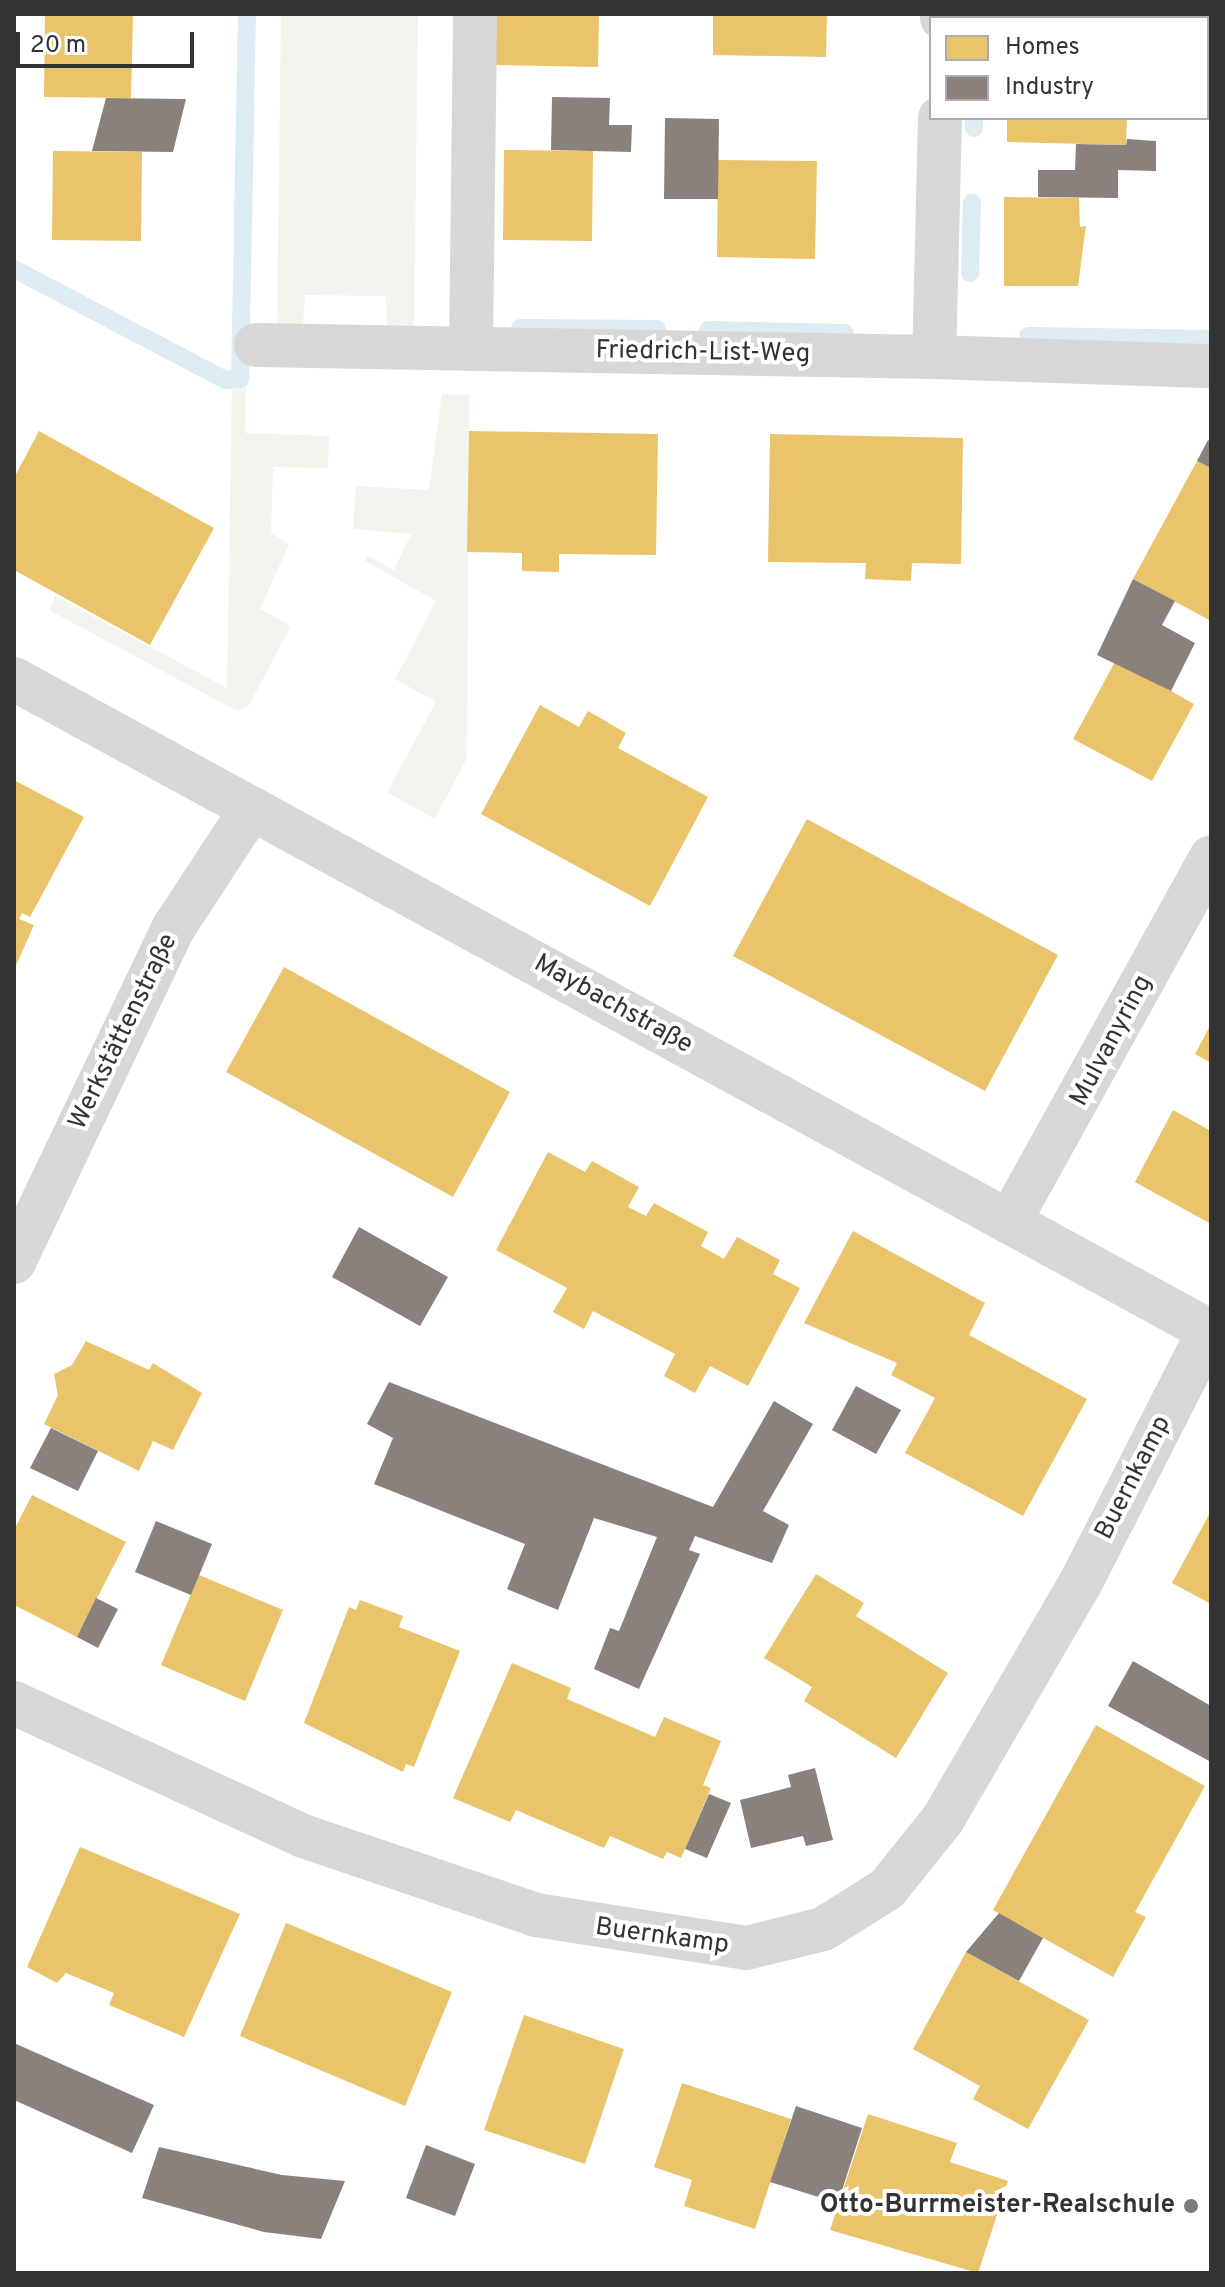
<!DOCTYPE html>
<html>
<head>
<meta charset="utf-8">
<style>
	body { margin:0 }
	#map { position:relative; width:1225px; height:2287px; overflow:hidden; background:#fff; font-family:Overpass,sans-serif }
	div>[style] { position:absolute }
	.green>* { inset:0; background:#f1f5ed }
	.homes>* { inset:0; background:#e9c46a }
	.industry>* { inset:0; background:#8a817c }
	.stream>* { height:18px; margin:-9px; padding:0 9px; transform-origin:9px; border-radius:9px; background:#ddebf3 }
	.street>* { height:44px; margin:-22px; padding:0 22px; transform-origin:22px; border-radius:22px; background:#d7d7d7 }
	.dots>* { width:22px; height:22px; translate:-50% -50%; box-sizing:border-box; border:4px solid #fff; border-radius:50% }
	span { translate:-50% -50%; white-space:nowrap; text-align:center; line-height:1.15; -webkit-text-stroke:8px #fff; paint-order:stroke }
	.street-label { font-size:26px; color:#333 }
	.poi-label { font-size:26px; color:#333; font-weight:700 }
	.right { translate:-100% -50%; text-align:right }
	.frame { position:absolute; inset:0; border:16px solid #333; pointer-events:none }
	.legend { position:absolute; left:929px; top:16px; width:280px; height:104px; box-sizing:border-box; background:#fff; border:2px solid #adadad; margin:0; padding:10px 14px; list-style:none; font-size:24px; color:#333 }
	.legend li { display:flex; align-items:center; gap:16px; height:40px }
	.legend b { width:40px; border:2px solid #adadad }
	.scale { position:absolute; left:16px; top:32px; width:178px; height:36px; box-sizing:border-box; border:4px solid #333; border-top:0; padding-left:10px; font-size:24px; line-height:28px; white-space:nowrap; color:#333; -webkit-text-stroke:6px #fff; paint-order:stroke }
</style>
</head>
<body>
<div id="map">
	<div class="green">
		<i style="clip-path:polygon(238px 14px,252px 14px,245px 433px,329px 436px,328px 468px,273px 467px,271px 533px,289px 544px,260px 609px,291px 626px,248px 707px,237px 711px,49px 610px,55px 596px,227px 688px)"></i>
		<i style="clip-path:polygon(281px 14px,418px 14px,414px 327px,387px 327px,386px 296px,305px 295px,303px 325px,277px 324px)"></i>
		<i style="clip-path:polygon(442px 394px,469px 395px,467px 758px,435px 819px,387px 792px,436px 702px,395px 679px,436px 601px,365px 561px,368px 556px,394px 570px,411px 534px,353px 529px,356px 486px,429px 490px)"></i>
	</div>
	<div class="homes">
		<i style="clip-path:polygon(45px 14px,133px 14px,131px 98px,44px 97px)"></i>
		<i style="clip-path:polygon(493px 14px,599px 14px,598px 67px,492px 65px)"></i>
		<i style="clip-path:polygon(713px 14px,827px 14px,826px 57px,713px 55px)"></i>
		<i style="clip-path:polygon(1007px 118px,1127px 118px,1126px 145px,1007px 142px)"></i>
		<i style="clip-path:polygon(504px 150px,593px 151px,592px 241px,503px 240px)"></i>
		<i style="clip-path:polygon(53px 151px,142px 152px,141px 241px,52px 240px)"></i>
		<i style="clip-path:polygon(718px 160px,817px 161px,815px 259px,717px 257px)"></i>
		<i style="clip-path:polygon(1004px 197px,1079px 198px,1080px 227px,1086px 226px,1078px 286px,1004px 286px)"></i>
		<i style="clip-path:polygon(39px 431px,214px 528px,150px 645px,14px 570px,14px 478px)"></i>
		<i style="clip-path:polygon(469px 431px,658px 434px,656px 555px,559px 554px,559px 572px,522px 571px,522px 553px,467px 552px)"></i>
		<i style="clip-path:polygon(770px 434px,963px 438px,961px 564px,912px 563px,911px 581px,865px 579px,866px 563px,768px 562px)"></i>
		<i style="clip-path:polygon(1197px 461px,1211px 468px,1211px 621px,1133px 579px)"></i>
		<i style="clip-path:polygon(1116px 660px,1194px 704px,1152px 781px,1073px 739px)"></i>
		<i style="clip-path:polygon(540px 705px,579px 727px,588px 711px,626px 733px,618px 748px,708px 797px,650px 906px,481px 814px)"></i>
		<i style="clip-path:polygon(14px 780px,84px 817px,30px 917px,22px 913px,19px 919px,34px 925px,14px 970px)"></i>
		<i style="clip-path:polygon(807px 819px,1058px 955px,985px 1091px,733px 956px)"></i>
		<i style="clip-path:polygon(284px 967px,510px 1092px,453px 1197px,226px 1072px)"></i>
		<i style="clip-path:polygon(1211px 1024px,1211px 1063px,1195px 1054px)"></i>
		<i style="clip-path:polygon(1173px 1110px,1211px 1131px,1211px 1224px,1135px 1182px)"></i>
		<i style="clip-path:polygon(548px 1152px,585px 1172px,592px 1161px,639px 1187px,628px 1207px,646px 1216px,654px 1203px,708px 1232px,701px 1246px,724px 1259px,737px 1237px,780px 1260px,773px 1274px,800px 1288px,748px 1386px,710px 1366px,695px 1393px,664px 1376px,675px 1354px,593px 1311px,584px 1329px,553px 1312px,567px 1288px,496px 1250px)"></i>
		<i style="clip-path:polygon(853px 1231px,985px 1303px,969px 1335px,1087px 1399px,1023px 1516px,905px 1453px,935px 1398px,891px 1375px,897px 1363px,804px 1323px)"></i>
		<i style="clip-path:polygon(86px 1341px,149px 1370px,153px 1363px,202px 1393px,173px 1450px,153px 1441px,139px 1471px,44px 1424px,58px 1395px,54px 1374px,72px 1365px)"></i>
		<i style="clip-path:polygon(32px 1495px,126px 1542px,77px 1637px,14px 1605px,14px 1530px)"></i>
		<i style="clip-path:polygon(1211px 1511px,1211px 1604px,1172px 1583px)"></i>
		<i style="clip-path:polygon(816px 1574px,864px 1603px,856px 1616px,948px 1673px,896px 1758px,804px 1701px,812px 1687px,764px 1658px)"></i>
		<i style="clip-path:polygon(199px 1575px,283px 1610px,245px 1701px,161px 1665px)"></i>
		<i style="clip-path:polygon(360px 1600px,403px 1616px,399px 1627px,460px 1651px,414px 1767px,406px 1764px,403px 1772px,304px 1723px,349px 1607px,356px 1610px)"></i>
		<i style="clip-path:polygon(512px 1663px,571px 1688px,567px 1699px,655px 1737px,664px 1717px,721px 1741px,703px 1785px,711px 1788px,681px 1858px,667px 1852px,663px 1859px,610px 1836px,604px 1848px,516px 1810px,510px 1822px,453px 1798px)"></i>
		<i style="clip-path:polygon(1096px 1725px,1205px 1786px,1135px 1912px,1146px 1917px,1113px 1977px,993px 1910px)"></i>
		<i style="clip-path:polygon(80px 1847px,240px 1914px,184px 2037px,109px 2005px,114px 1993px,66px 1973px,57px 1983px,27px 1967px)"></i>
		<i style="clip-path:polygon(286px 1923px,452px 1992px,405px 2106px,240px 2036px)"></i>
		<i style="clip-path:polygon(966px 1952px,1089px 2020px,1028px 2129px,973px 2099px,980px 2086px,913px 2049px)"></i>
		<i style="clip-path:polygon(524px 2015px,624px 2049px,585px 2164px,484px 2130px)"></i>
		<i style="clip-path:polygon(682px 2083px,791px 2119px,755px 2229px,684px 2206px,692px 2180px,654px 2167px)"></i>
		<i style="clip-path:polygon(868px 2114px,957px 2143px,950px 2162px,1008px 2181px,978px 2273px,830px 2230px)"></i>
	</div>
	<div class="industry">
		<i style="clip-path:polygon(552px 97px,610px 98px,609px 125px,632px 125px,631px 152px,551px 150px)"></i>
		<i style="clip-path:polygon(106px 98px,186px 99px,173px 152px,92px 151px)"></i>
		<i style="clip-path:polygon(665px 118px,719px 119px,718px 199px,664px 199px)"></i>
		<i style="clip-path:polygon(1127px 139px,1156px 141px,1156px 171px,1118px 170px,1118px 198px,1038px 197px,1038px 170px,1075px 170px,1076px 144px,1126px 145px)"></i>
		<i style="clip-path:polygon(1208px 440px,1211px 442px,1211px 468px,1197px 461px)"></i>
		<i style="clip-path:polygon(1133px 579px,1175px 601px,1162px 625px,1195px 643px,1171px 691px,1097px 655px)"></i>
		<i style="clip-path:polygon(359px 1227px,448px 1277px,420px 1326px,332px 1277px)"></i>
		<i style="clip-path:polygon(389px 1382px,713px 1507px,774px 1401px,813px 1424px,763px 1511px,789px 1525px,772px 1563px,695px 1536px,689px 1550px,700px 1554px,639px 1689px,594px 1669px,610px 1628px,619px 1631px,657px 1537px,594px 1518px,558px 1610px,507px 1589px,525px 1544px,374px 1484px,393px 1438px,367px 1424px)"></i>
		<i style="clip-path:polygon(856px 1386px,901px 1410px,876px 1454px,832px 1430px)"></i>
		<i style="clip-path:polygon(51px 1428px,98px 1451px,78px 1491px,30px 1468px)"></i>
		<i style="clip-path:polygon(156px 1521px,212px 1544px,191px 1595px,135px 1572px)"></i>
		<i style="clip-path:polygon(96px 1598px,118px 1609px,98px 1648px,77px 1637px)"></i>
		<i style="clip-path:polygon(1133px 1661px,1211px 1706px,1211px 1762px,1108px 1706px)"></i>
		<i style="clip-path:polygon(815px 1768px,833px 1840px,806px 1846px,803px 1836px,751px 1848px,740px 1800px,791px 1787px,788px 1775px)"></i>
		<i style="clip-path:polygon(709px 1794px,731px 1803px,707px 1858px,685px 1849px)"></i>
		<i style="clip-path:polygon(999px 1913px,1043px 1938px,1019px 1981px,966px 1952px)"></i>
		<i style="clip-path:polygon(14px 2043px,154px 2105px,132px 2153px,14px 2100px)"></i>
		<i style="clip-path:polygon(796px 2106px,862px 2128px,838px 2203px,770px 2182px)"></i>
		<i style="clip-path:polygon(426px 2145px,475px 2164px,455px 2216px,406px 2198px)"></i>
		<i style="clip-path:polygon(159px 2147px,282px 2175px,345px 2181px,321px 2239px,264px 2232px,142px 2198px)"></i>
	</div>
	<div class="stream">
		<i style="left:975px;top:18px;width:4px;rotate:-90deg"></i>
		<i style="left:974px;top:128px;width:10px;rotate:-90deg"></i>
		<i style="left:14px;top:269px;width:238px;rotate:27.7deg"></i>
		<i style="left:225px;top:380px;width:15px;rotate:-4deg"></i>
		<i style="left:240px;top:379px;width:365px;rotate:-88.9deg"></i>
		<i style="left:970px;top:273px;width:70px;rotate:-88.4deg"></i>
		<i style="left:520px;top:328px;width:137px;rotate:0.4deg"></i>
		<i style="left:708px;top:330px;width:137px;rotate:1.3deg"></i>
		<i style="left:1028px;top:336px;width:183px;rotate:0.9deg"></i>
	</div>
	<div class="street">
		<i style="left:942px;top:18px;width:4px;rotate:-90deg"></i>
		<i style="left:940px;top:118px;width:239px;rotate:91.4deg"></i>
		<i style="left:934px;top:357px;width:277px;rotate:1.9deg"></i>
		<i style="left:256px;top:345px;width:678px;rotate:1.01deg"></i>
		<i style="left:471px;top:349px;width:335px;rotate:-89.3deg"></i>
		<i style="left:14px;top:679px;width:1364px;rotate:28.61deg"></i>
		<i style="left:1009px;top:1222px;width:417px;rotate:-61deg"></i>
		<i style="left:14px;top:1262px;width:371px;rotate:-64.5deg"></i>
		<i style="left:174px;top:927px;width:139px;rotate:-56.8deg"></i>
		<i style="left:14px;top:1703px;width:318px;rotate:24.7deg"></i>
		<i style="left:303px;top:1836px;width:246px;rotate:18.7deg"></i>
		<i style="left:536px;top:1915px;width:213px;rotate:8.9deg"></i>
		<i style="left:746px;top:1948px;width:79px;rotate:-13.9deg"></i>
		<i style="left:823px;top:1929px;width:75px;rotate:-32deg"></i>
		<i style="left:887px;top:1889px;width:90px;rotate:-51.3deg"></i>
		<i style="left:943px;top:1819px;width:272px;rotate:-59.8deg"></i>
		<i style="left:1080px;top:1584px;width:284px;rotate:-63deg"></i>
	</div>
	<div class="dots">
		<i style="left:1191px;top:2206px;background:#7a7a7a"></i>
	</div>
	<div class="street-label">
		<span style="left:703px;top:353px;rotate:1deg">Friedrich-List-Weg</span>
		<span style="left:613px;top:1005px;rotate:29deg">Maybachstraße</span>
		<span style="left:124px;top:1032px;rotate:-64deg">Werkstättenstraße</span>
		<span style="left:1112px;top:1041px;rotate:-62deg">Mulvanyring</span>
		<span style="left:1134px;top:1478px;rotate:-63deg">Buernkamp</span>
		<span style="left:662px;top:1937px;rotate:8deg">Buernkamp</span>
	</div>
	<div class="poi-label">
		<span class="right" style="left:1175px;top:2206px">Otto-Burrmeister-Realschule</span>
	</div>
	<div class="frame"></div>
	<ul class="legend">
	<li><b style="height:22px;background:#e9c46a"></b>Homes</li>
	<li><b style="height:22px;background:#8a817c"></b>Industry</li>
	</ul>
	<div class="scale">20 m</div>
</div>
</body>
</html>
